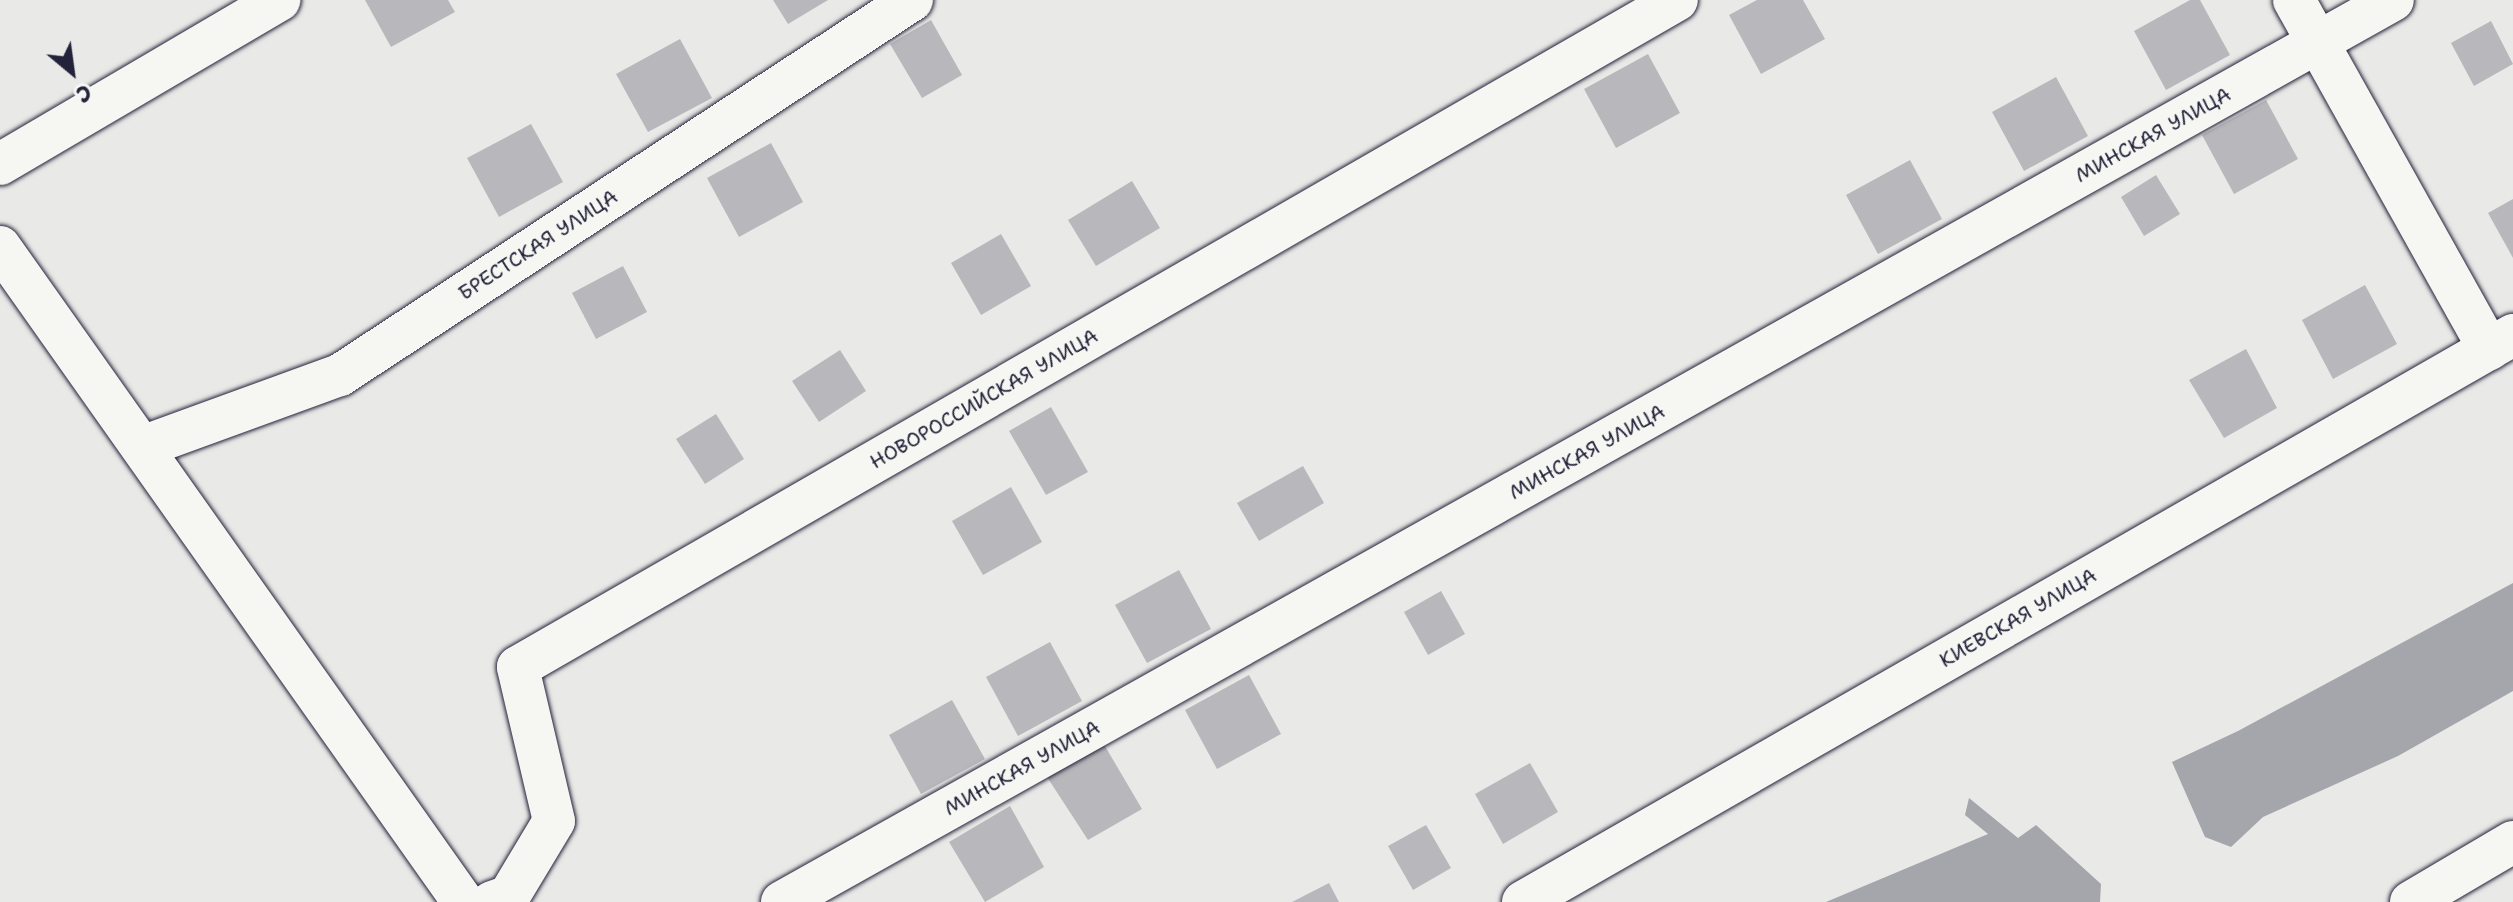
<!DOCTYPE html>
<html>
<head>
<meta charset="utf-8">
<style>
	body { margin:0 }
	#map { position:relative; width:2513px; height:902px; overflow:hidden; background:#e9e9e7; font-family:"Shantell Sans",sans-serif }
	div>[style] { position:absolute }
	.water>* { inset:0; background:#a5a5ac }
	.building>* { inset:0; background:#b8b8bc }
	.roads { filter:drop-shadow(0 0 2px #22223b) drop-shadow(0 0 2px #22223b) }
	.minor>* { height:42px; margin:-21px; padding:0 21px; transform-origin:21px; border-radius:21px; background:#f6f6f2 }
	span { translate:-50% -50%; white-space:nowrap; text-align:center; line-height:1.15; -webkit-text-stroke:7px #f6f6f2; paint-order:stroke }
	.street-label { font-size:20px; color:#22223b }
	.north { position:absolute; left:32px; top:32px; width:80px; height:80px; -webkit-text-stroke:6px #f6f6f2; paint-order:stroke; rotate:151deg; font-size:22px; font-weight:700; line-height:32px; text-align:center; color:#22223b }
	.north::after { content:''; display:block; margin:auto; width:28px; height:36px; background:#22223b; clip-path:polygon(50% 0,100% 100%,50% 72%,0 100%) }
</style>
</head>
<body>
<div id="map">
	<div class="water">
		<i style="clip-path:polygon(2513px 583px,2513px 691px,2398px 756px,2263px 817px,2231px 847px,2205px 837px,2172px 762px,2238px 731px)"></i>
		<i style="clip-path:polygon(1969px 798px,2018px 838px,2036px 825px,2101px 884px,2100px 902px,1826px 902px,1988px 834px,1965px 815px)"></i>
	</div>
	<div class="building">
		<i style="clip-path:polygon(365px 0,448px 0,455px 12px,391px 47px)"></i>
		<i style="clip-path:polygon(773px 0,828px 0,788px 24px)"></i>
		<i style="clip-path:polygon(1757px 0,1803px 0,1825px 39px,1761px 74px,1729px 15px)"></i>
		<i style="clip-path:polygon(2190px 0,2200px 0,2230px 55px,2166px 90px,2134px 31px)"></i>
		<i style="clip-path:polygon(931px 20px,962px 75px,922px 98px,890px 44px)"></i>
		<i style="clip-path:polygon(2491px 21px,2513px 64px,2474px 86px,2451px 43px)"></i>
		<i style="clip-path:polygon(680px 39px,712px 98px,648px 132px,616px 74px)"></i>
		<i style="clip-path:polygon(1648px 54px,1680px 113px,1616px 148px,1584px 89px)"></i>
		<i style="clip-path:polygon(2056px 77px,2088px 136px,2024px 171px,1992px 112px)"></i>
		<i style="clip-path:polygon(2266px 100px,2298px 159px,2234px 194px,2202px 135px)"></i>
		<i style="clip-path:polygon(531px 124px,563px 182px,499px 217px,467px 158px)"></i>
		<i style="clip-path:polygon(771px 143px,803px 202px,739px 237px,707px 178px)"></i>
		<i style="clip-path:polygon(1910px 160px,1942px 219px,1878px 254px,1846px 195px)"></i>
		<i style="clip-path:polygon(2156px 175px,2180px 214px,2144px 236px,2121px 197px)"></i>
		<i style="clip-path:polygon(1132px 181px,1160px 228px,1096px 266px,1068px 220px)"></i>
		<i style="clip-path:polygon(2513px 199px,2513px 258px,2488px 213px)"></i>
		<i style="clip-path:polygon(1001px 234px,1031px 286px,981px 315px,951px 263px)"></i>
		<i style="clip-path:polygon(623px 266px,647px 312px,596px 339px,572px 293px)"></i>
		<i style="clip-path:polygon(2365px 285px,2397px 344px,2333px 379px,2302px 320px)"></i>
		<i style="clip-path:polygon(2246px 349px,2277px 408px,2224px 438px,2189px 380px)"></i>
		<i style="clip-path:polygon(840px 350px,866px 391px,819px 422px,792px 381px)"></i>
		<i style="clip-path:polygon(1051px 407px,1088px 472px,1046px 495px,1009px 431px)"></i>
		<i style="clip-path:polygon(716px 414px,744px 459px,705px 484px,676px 439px)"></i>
		<i style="clip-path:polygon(1303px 466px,1324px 503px,1259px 541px,1237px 503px)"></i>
		<i style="clip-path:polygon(1011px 487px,1042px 542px,983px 575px,952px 521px)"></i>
		<i style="clip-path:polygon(1179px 570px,1211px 629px,1147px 663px,1115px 605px)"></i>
		<i style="clip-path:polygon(1441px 591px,1465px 634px,1428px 655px,1404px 612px)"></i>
		<i style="clip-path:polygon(1050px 642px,1082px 701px,1018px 736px,986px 677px)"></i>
		<i style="clip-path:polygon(1249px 675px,1281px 734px,1217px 769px,1185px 710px)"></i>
		<i style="clip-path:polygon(952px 700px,985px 759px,921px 794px,889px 735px)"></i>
		<i style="clip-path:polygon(1102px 741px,1142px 809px,1088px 840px,1047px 777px)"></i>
		<i style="clip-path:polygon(1530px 763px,1558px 812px,1503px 844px,1475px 794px)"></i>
		<i style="clip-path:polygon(1010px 806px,1044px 867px,985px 902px,949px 842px)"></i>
		<i style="clip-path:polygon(1426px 825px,1451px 868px,1413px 890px,1388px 846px)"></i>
		<i style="clip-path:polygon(1329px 883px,1339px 902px,1292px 902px)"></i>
	</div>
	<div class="roads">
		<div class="minor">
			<i style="left:2294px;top:0;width:400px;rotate:60.8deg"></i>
			<i style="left:0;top:164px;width:324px;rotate:-30.4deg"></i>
			<i style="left:0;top:247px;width:802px;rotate:54.74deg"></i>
			<i style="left:142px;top:447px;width:211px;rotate:-20deg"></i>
			<i style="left:340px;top:375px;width:684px;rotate:-33.25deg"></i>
			<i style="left:492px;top:902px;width:18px;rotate:-19deg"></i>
			<i style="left:509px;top:896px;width:87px;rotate:-59deg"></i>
			<i style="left:554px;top:821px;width:158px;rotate:-103.2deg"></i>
			<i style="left:518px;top:667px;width:1337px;rotate:-29.92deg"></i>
			<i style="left:782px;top:902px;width:1846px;rotate:-29.24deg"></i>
			<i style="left:1523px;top:902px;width:1141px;rotate:-29.8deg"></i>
			<i style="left:2411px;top:902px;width:118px;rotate:-30.5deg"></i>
		</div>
	</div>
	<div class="street-label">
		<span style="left:2153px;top:135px;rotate:-29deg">МИНСКАЯ УЛИЦА</span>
		<span style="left:538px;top:245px;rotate:-33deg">БРЕСТСКАЯ УЛИЦА</span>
		<span style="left:984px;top:399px;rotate:-30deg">НОВОРОССИЙСКАЯ УЛИЦА</span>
		<span style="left:1587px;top:452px;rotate:-29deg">МИНСКАЯ УЛИЦА</span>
		<span style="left:2018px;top:618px;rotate:-30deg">КИЕВСКАЯ УЛИЦА</span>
		<span style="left:1022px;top:768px;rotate:-29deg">МИНСКАЯ УЛИЦА</span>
	</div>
	<div class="north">С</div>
</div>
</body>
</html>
